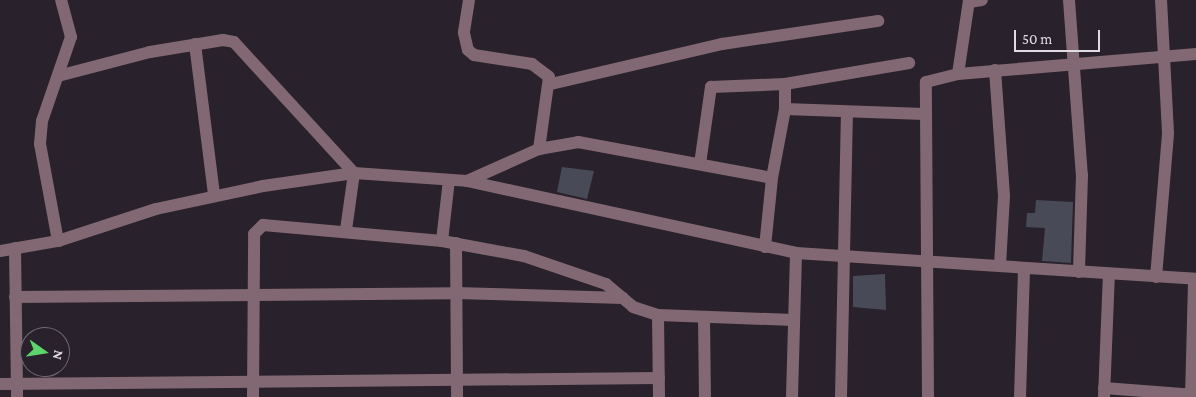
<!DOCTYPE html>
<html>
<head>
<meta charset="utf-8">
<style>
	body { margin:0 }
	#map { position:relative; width:1196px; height:397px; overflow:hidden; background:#29212b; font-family:"Crimson Pro",serif }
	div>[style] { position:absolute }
	.building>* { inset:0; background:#494a57 }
	.minor>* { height:12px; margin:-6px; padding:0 6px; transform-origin:6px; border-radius:6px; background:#826872 }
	span { translate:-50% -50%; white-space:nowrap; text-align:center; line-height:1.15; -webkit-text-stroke:4.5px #29212b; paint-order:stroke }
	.north { position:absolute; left:20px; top:327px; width:50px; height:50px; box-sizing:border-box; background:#29212b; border:1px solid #736b74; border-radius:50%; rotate:103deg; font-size:14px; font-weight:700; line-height:20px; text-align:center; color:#e1dbe2 }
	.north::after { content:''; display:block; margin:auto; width:18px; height:22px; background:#5cd56d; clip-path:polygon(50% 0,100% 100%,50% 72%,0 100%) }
	.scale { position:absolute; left:1014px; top:30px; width:86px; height:22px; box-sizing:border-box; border:2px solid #e1dbe2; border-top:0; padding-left:6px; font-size:15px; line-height:18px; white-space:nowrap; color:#e1dbe2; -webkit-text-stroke:4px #29212b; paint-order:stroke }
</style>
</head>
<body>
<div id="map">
	<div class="building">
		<i style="clip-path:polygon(562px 167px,594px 171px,587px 199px,557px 192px)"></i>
		<i style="clip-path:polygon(1036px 200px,1073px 202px,1071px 263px,1042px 261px,1045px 228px,1026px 227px,1027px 213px,1035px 213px)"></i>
		<i style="clip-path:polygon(885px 274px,886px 310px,853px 307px,853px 276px)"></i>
	</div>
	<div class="minor">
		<i style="left:469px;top:0;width:33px;rotate:99deg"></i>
		<i style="left:464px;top:33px;width:17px;rotate:77deg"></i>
		<i style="left:468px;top:50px;width:8px;rotate:40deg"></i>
		<i style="left:474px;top:55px;width:59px;rotate:8.8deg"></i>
		<i style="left:532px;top:64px;width:21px;rotate:37deg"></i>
		<i style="left:549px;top:77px;width:73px;rotate:97.9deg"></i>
		<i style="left:1069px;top:0;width:175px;rotate:85.8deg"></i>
		<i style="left:1082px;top:175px;width:97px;rotate:91.8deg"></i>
		<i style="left:969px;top:2px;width:13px;rotate:-9deg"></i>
		<i style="left:195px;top:44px;width:152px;rotate:82.8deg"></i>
		<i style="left:995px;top:70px;width:126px;rotate:85.9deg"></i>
		<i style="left:1004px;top:196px;width:70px;rotate:93.3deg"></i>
		<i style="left:958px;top:74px;width:75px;rotate:-81.5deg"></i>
		<i style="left:58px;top:76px;width:95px;rotate:-14.6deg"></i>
		<i style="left:150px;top:52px;width:74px;rotate:-9.3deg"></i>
		<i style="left:223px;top:40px;width:11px;rotate:10deg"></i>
		<i style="left:234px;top:42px;width:178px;rotate:47.5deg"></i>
		<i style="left:354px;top:173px;width:58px;rotate:98deg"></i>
		<i style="left:551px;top:84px;width:176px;rotate:-13.2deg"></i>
		<i style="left:722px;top:44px;width:158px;rotate:-8.4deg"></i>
		<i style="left:785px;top:109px;width:25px;rotate:-90deg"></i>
		<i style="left:785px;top:84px;width:126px;rotate:-9.6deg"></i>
		<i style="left:700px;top:164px;width:78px;rotate:-81.9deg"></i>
		<i style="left:711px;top:87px;width:74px;rotate:-2.3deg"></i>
		<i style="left:467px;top:181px;width:337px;rotate:12.3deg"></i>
		<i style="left:796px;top:253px;width:401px;rotate:3.7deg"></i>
		<i style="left:58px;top:241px;width:99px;rotate:-100.5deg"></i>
		<i style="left:40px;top:144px;width:23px;rotate:-85deg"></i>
		<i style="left:42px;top:121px;width:89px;rotate:-71deg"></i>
		<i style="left:71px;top:37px;width:38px;rotate:-105deg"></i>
		<i style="left:442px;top:241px;width:61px;rotate:-83.5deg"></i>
		<i style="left:456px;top:243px;width:154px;rotate:89.6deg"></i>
		<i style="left:765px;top:247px;width:69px;rotate:-84.2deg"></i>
		<i style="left:15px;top:248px;width:149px;rotate:89.2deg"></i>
		<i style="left:0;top:251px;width:59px;rotate:-9.8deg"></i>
		<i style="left:58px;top:241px;width:103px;rotate:-18.1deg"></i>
		<i style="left:156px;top:209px;width:109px;rotate:-12.1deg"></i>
		<i style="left:263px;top:186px;width:92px;rotate:-8.1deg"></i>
		<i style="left:354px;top:173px;width:113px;rotate:4deg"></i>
		<i style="left:467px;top:181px;width:79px;rotate:-24deg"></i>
		<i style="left:539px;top:149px;width:40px;rotate:-10deg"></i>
		<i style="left:578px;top:142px;width:197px;rotate:10.5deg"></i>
		<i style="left:772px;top:178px;width:70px;rotate:-79.3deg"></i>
		<i style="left:785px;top:109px;width:139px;rotate:2.1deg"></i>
		<i style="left:1156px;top:277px;width:144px;rotate:-85.2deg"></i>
		<i style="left:1168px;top:133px;width:133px;rotate:-93deg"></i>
		<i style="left:15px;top:297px;width:441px;rotate:-0.5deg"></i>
		<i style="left:456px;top:293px;width:167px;rotate:1.7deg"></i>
		<i style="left:658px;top:315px;width:82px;rotate:89.3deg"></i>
		<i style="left:704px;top:318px;width:79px;rotate:89.3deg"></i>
		<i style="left:0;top:384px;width:659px;rotate:-0.52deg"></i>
		<i style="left:1104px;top:388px;width:92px;rotate:4.4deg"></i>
		<i style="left:253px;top:397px;width:163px;rotate:-89.6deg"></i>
		<i style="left:254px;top:234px;width:13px;rotate:-45deg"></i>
		<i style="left:263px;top:225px;width:180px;rotate:5.1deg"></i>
		<i style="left:442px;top:241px;width:83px;rotate:10.4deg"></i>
		<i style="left:524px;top:256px;width:87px;rotate:18.9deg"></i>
		<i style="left:606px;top:284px;width:35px;rotate:40deg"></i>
		<i style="left:633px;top:307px;width:26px;rotate:18deg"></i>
		<i style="left:658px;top:315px;width:135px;rotate:2.1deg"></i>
		<i style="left:792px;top:397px;width:144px;rotate:-88.4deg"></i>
		<i style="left:841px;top:397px;width:285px;rotate:-88.8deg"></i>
		<i style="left:928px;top:397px;width:315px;rotate:-90.4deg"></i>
		<i style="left:926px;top:82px;width:33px;rotate:-14deg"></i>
		<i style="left:958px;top:74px;width:239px;rotate:-4.8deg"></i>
		<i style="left:1020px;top:397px;width:129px;rotate:-88.2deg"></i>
		<i style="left:1104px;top:397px;width:123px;rotate:-87.7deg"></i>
		<i style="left:1191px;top:397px;width:118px;rotate:-88.5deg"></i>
	</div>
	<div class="north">N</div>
	<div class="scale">50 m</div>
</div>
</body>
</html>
